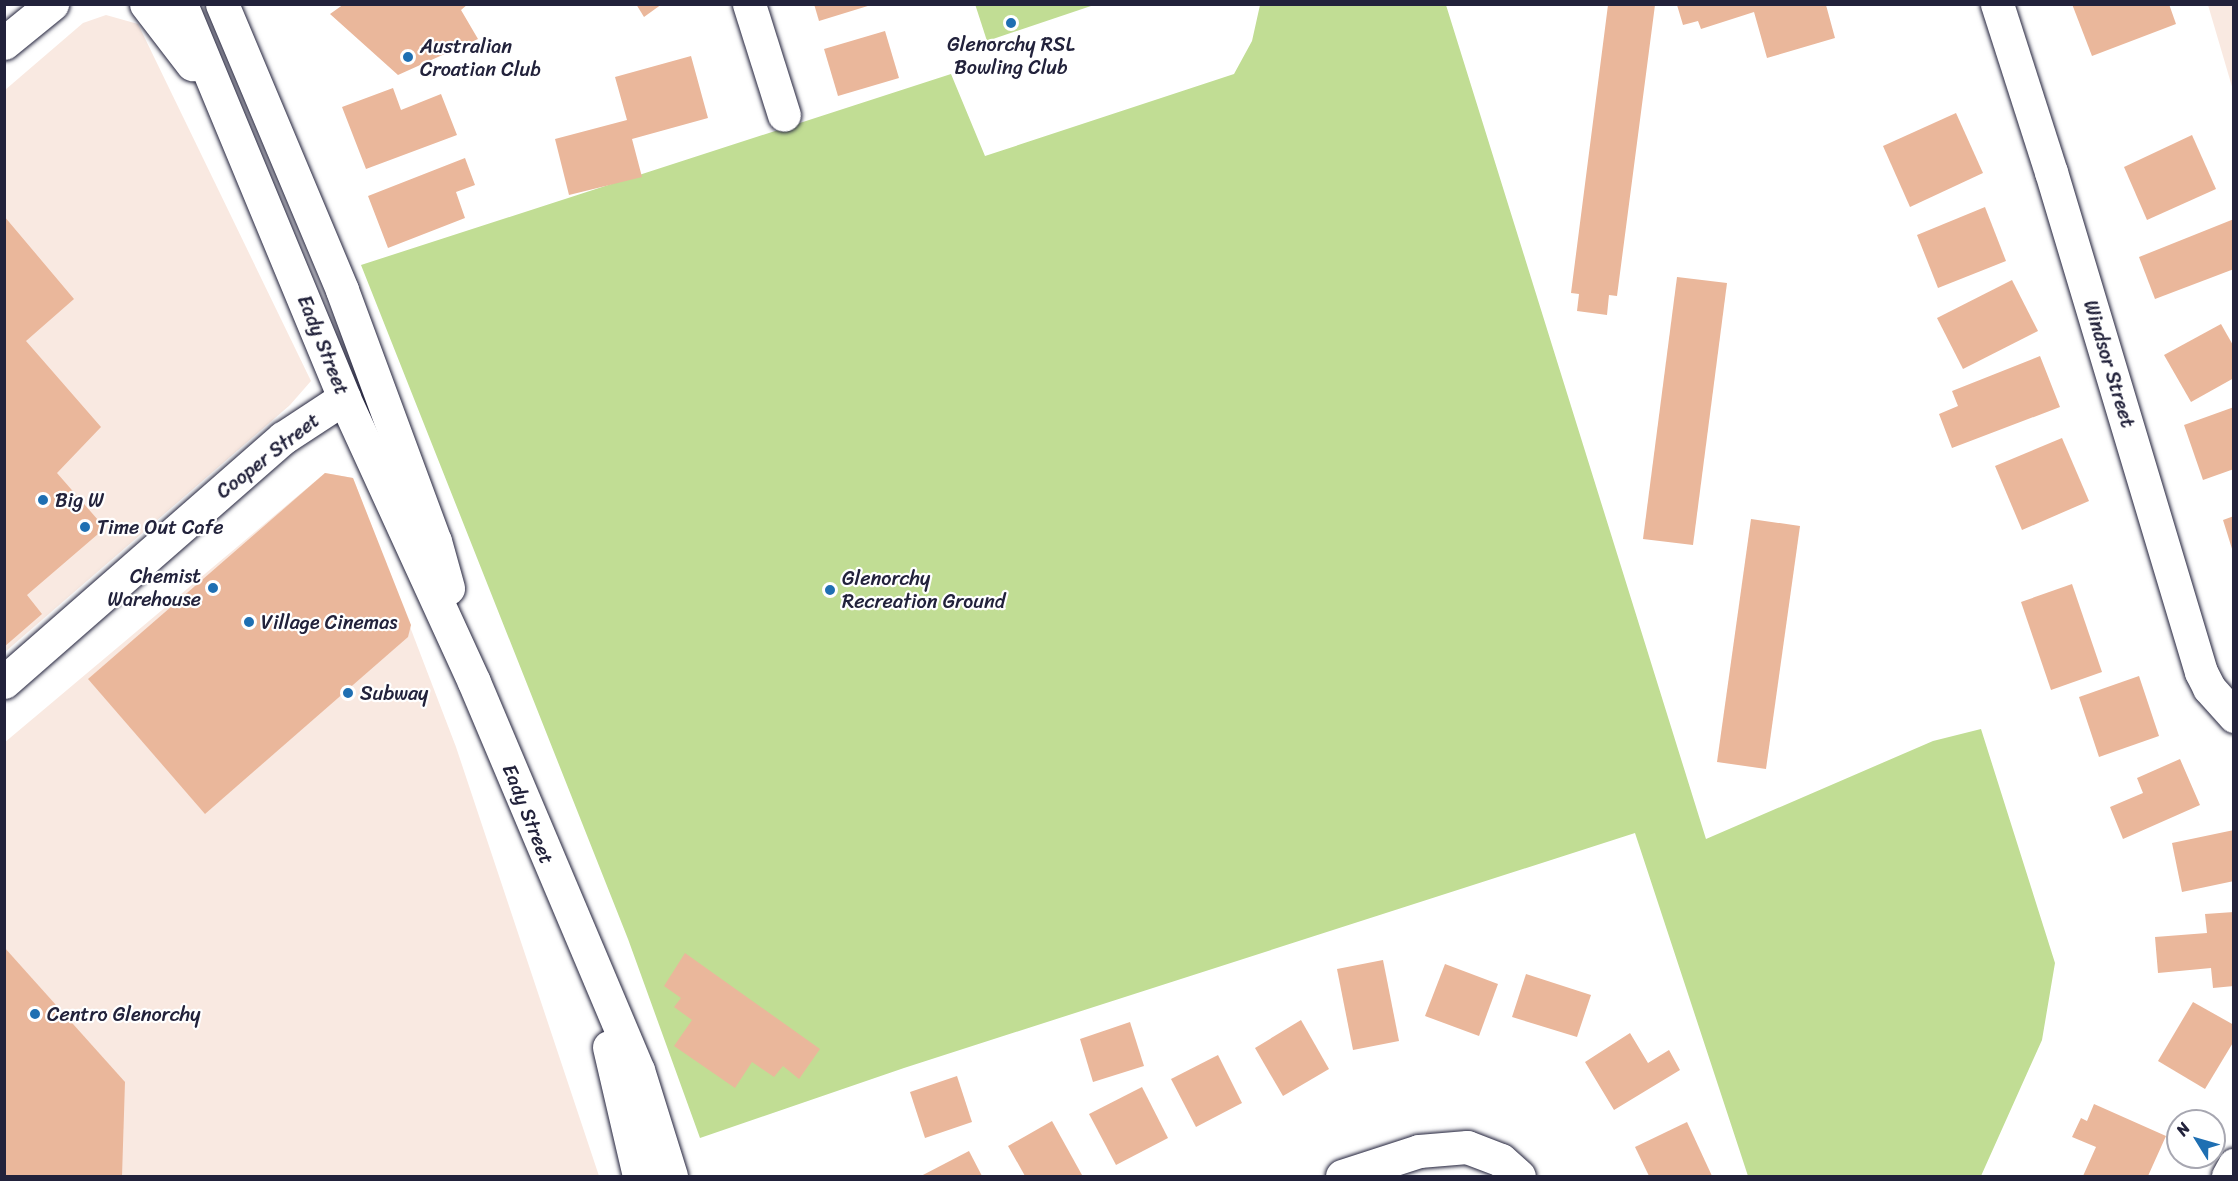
<!DOCTYPE html>
<html>
<head>
<meta charset="utf-8">
<style>
	body { margin:0 }
	#map { position:relative; width:2238px; height:1181px; overflow:hidden; background:#fff; font-family:Sriracha,sans-serif }
	div>[style] { position:absolute }
	.built>* { inset:0; background:#f9e9e1 }
	.green>* { inset:0; background:#c1dd94 }
	.building>* { inset:0; background:#eab79b }
	.roads { filter:drop-shadow(0 0 2px #22223b) drop-shadow(0 0 2px #22223b) }
	.street>* { height:33px; margin:-16.5px; padding:0 16.5px; transform-origin:16.5px; border-radius:16.5px; background:#fff }
	.secondary>* { height:33px; margin:-16.5px; padding:0 16.5px; transform-origin:16.5px; border-radius:16.5px; background:#fff }
	.dots>* { width:16px; height:16px; translate:-50% -50%; box-sizing:border-box; border:3px solid #fff; border-radius:50% }
	span { translate:-50% -50%; white-space:nowrap; text-align:center; line-height:1.15; -webkit-text-stroke:4.5px #fff; paint-order:stroke }
	.poi-label { font-size:20px; color:#22223b }
	.left { translate:0 -50%; text-align:left }
	.right { translate:-100% -50%; text-align:right }
	.street-label { font-size:20px; color:#22223b }
	.frame { position:absolute; inset:0; border:6px solid #22223b; pointer-events:none }
	.north { position:absolute; left:2166px; top:1109px; width:60px; height:60px; box-sizing:border-box; background:#fff; border:2px solid #a7a7b1; border-radius:50%; rotate:307deg; font-size:16px; font-weight:700; line-height:24px; text-align:center; color:#22223b }
	.north::after { content:''; display:block; margin:auto; width:21px; height:27px; background:#1f6fb2; clip-path:polygon(50% 0,100% 100%,50% 72%,0 100%) }
</style>
</head>
<body>
<div id="map">
	<div class="built">
		<i style="clip-path:polygon(2208px 5px,2233px 5px,2233px 90px)"></i>
		<i style="clip-path:polygon(106px 15px,138px 24px,311px 381px,290px 405px,5px 652px,5px 90px,83px 23px)"></i>
		<i style="clip-path:polygon(325px 473px,353px 478px,456px 747px,599px 1176px,5px 1176px,4px 743px)"></i>
	</div>
	<div class="green">
		<i style="clip-path:polygon(975px 4px,1094px 4px,1094px 5px,987px 41px)"></i>
		<i style="clip-path:polygon(1260px 5px,1446px 5px,1706px 839px,1933px 741px,1981px 729px,2055px 963px,2042px 1040px,1981px 1176px,1748px 1176px,1635px 833px,904px 1068px,700px 1138px,628px 939px,361px 265px,951px 74px,985px 156px,1234px 74px,1252px 41px)"></i>
	</div>
	<div class="building">
		<i style="clip-path:polygon(344px 4px,468px 4px,461px 10px,478px 39px,398px 75px,330px 14px)"></i>
		<i style="clip-path:polygon(636px 4px,662px 4px,644px 17px)"></i>
		<i style="clip-path:polygon(814px 4px,870px 4px,871px 5px,819px 21px)"></i>
		<i style="clip-path:polygon(2072px 4px,2169px 4px,2176px 24px,2092px 56px)"></i>
		<i style="clip-path:polygon(1608px 5px,1655px 5px,1617px 296px,1609px 295px,1607px 315px,1577px 311px,1579px 294px,1571px 293px)"></i>
		<i style="clip-path:polygon(1677px 5px,1826px 5px,1835px 38px,1767px 58px,1754px 12px,1701px 29px,1698px 21px,1683px 25px)"></i>
		<i style="clip-path:polygon(885px 31px,899px 78px,838px 96px,824px 49px)"></i>
		<i style="clip-path:polygon(691px 56px,708px 118px,632px 139px,642px 177px,569px 195px,555px 139px,627px 120px,615px 77px)"></i>
		<i style="clip-path:polygon(393px 88px,401px 110px,441px 94px,457px 135px,366px 169px,342px 107px)"></i>
		<i style="clip-path:polygon(1956px 113px,1983px 173px,1910px 207px,1883px 146px)"></i>
		<i style="clip-path:polygon(2192px 135px,2216px 189px,2147px 220px,2124px 167px)"></i>
		<i style="clip-path:polygon(465px 158px,475px 185px,456px 192px,465px 218px,388px 248px,368px 196px)"></i>
		<i style="clip-path:polygon(1985px 207px,2006px 261px,1938px 288px,1917px 235px)"></i>
		<i style="clip-path:polygon(4px 216px,74px 299px,26px 341px,101px 427px,57px 473px,105px 528px,27px 595px,42px 614px,4px 647px)"></i>
		<i style="clip-path:polygon(2234px 219px,2234px 269px,2155px 299px,2139px 257px)"></i>
		<i style="clip-path:polygon(1677px 277px,1727px 283px,1693px 545px,1643px 539px)"></i>
		<i style="clip-path:polygon(2012px 280px,2038px 331px,1963px 369px,1937px 318px)"></i>
		<i style="clip-path:polygon(2221px 324px,2234px 347px,2234px 378px,2191px 402px,2164px 355px)"></i>
		<i style="clip-path:polygon(2040px 356px,2060px 407px,1952px 448px,1939px 414px,1958px 406px,1952px 391px)"></i>
		<i style="clip-path:polygon(2234px 407px,2234px 469px,2203px 480px,2184px 425px)"></i>
		<i style="clip-path:polygon(2062px 438px,2089px 501px,2022px 530px,1995px 466px)"></i>
		<i style="clip-path:polygon(325px 473px,353px 478px,411px 625px,408px 637px,205px 814px,88px 679px)"></i>
		<i style="clip-path:polygon(2234px 516px,2234px 552px,2233px 552px,2223px 520px)"></i>
		<i style="clip-path:polygon(1751px 519px,1800px 526px,1766px 769px,1717px 762px)"></i>
		<i style="clip-path:polygon(2072px 584px,2102px 672px,2051px 690px,2021px 602px)"></i>
		<i style="clip-path:polygon(2139px 676px,2159px 736px,2099px 757px,2079px 697px)"></i>
		<i style="clip-path:polygon(2180px 759px,2200px 805px,2123px 839px,2110px 807px,2143px 793px,2137px 778px)"></i>
		<i style="clip-path:polygon(2234px 830px,2234px 881px,2182px 892px,2172px 843px)"></i>
		<i style="clip-path:polygon(2234px 912px,2234px 986px,2213px 988px,2211px 968px,2158px 973px,2155px 937px,2207px 933px,2205px 914px)"></i>
		<i style="clip-path:polygon(4px 947px,125px 1082px,122px 1176px,4px 1176px)"></i>
		<i style="clip-path:polygon(685px 953px,820px 1049px,799px 1079px,783px 1066px,774px 1077px,752px 1062px,735px 1088px,674px 1046px,692px 1020px,674px 1007px,681px 998px,664px 986px)"></i>
		<i style="clip-path:polygon(1383px 960px,1399px 1041px,1353px 1050px,1337px 969px)"></i>
		<i style="clip-path:polygon(1445px 964px,1498px 984px,1479px 1036px,1425px 1016px)"></i>
		<i style="clip-path:polygon(1526px 974px,1591px 995px,1577px 1037px,1512px 1017px)"></i>
		<i style="clip-path:polygon(2193px 1002px,2234px 1025px,2234px 1041px,2205px 1089px,2158px 1061px)"></i>
		<i style="clip-path:polygon(1301px 1020px,1329px 1069px,1283px 1096px,1255px 1048px)"></i>
		<i style="clip-path:polygon(1130px 1022px,1144px 1066px,1093px 1082px,1080px 1039px)"></i>
		<i style="clip-path:polygon(1630px 1033px,1648px 1063px,1669px 1050px,1680px 1070px,1614px 1110px,1585px 1062px)"></i>
		<i style="clip-path:polygon(1218px 1055px,1242px 1103px,1196px 1127px,1171px 1079px)"></i>
		<i style="clip-path:polygon(957px 1076px,972px 1122px,925px 1138px,910px 1092px)"></i>
		<i style="clip-path:polygon(1142px 1087px,1168px 1138px,1116px 1165px,1089px 1114px)"></i>
		<i style="clip-path:polygon(2094px 1104px,2166px 1136px,2148px 1176px,2083px 1176px,2096px 1147px,2072px 1137px,2081px 1118px,2087px 1121px)"></i>
		<i style="clip-path:polygon(1052px 1121px,1082px 1175px,1079px 1176px,1025px 1176px,1008px 1146px)"></i>
		<i style="clip-path:polygon(1687px 1122px,1712px 1176px,1649px 1176px,1635px 1147px)"></i>
		<i style="clip-path:polygon(969px 1151px,982px 1176px,921px 1176px)"></i>
	</div>
	<div class="roads">
		<div class="street">
			<i style="left:749px;top:4px;width:116px;rotate:72.5deg"></i>
			<i style="left:1997px;top:4px;width:176px;rotate:72.2deg"></i>
			<i style="left:2051px;top:172px;width:522px;rotate:73.3deg"></i>
			<i style="left:2201px;top:672px;width:18px;rotate:63deg"></i>
			<i style="left:2209px;top:688px;width:38px;rotate:48deg"></i>
			<i style="left:4px;top:682px;width:371px;rotate:-41.2deg"></i>
			<i style="left:283px;top:438px;width:73px;rotate:-33.3deg"></i>
			<i style="left:1342px;top:1176px;width:81px;rotate:-18deg"></i>
			<i style="left:1419px;top:1151px;width:48px;rotate:-4.8deg"></i>
			<i style="left:1467px;top:1147px;width:36px;rotate:21deg"></i>
			<i style="left:1501px;top:1160px;width:24px;rotate:42deg"></i>
			<i style="left:2228px;top:1176px;width:13px;rotate:-61deg"></i>
		</div>
		<div class="secondary">
			<i style="left:146px;top:4px;width:76px;rotate:52.5deg"></i>
			<i style="left:181px;top:4px;width:426px;rotate:67.5deg"></i>
			<i style="left:344px;top:398px;width:312px;rotate:65.4deg"></i>
			<i style="left:474px;top:682px;width:421px;rotate:67.1deg"></i>
			<i style="left:638px;top:1070px;width:111px;rotate:72.7deg"></i>
			<i style="left:222px;top:4px;width:310px;rotate:67.2deg"></i>
			<i style="left:342px;top:290px;width:268px;rotate:69.7deg"></i>
			<i style="left:435px;top:541px;width:49px;rotate:74.5deg"></i>
			<i style="left:4px;top:43px;width:62px;rotate:-39.1deg"></i>
			<i style="left:609px;top:1047px;width:132px;rotate:76.9deg"></i>
		</div>
	</div>
	<div class="dots">
		<i style="left:1011px;top:23px;background:#1f6fb2"></i>
		<i style="left:408px;top:57px;background:#1f6fb2"></i>
		<i style="left:43px;top:500px;background:#1f6fb2"></i>
		<i style="left:85px;top:527px;background:#1f6fb2"></i>
		<i style="left:213px;top:588px;background:#1f6fb2"></i>
		<i style="left:830px;top:590px;background:#1f6fb2"></i>
		<i style="left:249px;top:622px;background:#1f6fb2"></i>
		<i style="left:348px;top:693px;background:#1f6fb2"></i>
		<i style="left:35px;top:1014px;background:#1f6fb2"></i>
	</div>
	<div class="poi-label">
		<span style="left:1011px;top:56px">Glenorchy RSL<br>Bowling Club</span>
		<span class="left" style="left:420px;top:58px">Australian<br>Croatian Club</span>
		<span class="left" style="left:55px;top:500px">Big W</span>
		<span class="left" style="left:97px;top:527px">Time Out Cafe</span>
		<span class="right" style="left:201px;top:588px">Chemist<br>Warehouse</span>
		<span class="left" style="left:842px;top:590px">Glenorchy<br>Recreation Ground</span>
		<span class="left" style="left:261px;top:622px">Village Cinemas</span>
		<span class="left" style="left:360px;top:693px">Subway</span>
		<span class="left" style="left:47px;top:1014px">Centro Glenorchy</span>
	</div>
	<div class="street-label">
		<span style="left:323px;top:345px;rotate:68deg">Eady Street</span>
		<span style="left:2109px;top:364px;rotate:73deg">Windsor Street</span>
		<span style="left:268px;top:456px;rotate:-38deg">Cooper Street</span>
		<span style="left:528px;top:814px;rotate:68deg">Eady Street</span>
	</div>
	<div class="frame"></div>
	<div class="north">N</div>
</div>
</body>
</html>
